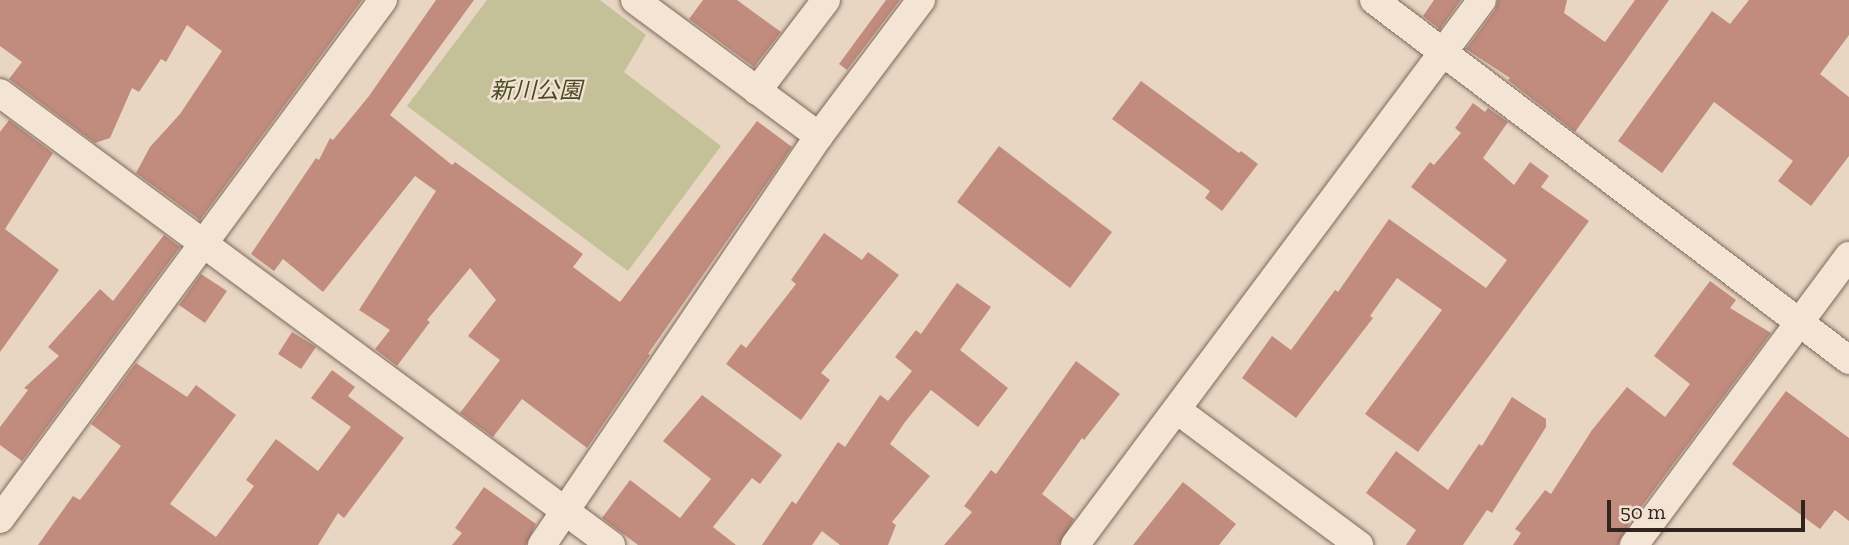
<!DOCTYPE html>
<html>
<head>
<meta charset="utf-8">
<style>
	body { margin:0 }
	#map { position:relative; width:1849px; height:545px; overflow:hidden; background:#e8d6c2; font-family:"Zilla Slab","Noto Sans JP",serif }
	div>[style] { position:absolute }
	.green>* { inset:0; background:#c4c198 }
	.building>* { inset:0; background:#c18c7d }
	.roads { filter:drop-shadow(0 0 2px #7f685c) drop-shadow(0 0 2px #7f685c) }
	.street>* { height:28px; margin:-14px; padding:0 14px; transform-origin:14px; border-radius:14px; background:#f4e4d4 }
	span { translate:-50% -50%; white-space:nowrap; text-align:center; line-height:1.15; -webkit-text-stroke:5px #f0e1d1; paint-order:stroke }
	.park-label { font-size:23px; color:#494b27; font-style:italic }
	.scale { position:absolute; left:1607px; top:500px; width:198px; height:32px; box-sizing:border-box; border:4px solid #31241e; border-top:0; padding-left:9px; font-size:21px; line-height:24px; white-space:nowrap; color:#31241e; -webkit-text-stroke:5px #f0e1d1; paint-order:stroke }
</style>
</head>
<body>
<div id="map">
	<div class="green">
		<i style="clip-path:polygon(487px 0,600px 0,646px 35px,624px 72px,721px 146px,628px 271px,407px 106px)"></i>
	</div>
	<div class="building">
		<i style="clip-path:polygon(0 0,362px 0,200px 220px,136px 173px,150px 147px,180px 114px,222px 51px,187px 25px,166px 62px,161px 59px,139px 92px,132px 88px,110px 138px,95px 143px,9px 79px,22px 62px,0 46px)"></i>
		<i style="clip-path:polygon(436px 0,474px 0,390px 115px,452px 165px,455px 162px,583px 254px,573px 267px,620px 302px,757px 121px,792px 147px,648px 354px,650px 355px,587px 448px,522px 399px,493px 437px,460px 413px,500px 360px,468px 336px,496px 300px,470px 268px,427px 320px,430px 322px,397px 366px,375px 349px,390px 330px,359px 310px,436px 191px,415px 176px,323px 292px,283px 259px,274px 271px,251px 254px,316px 158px,319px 160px,330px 138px,333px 140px,369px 96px)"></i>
		<i style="clip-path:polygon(703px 0,737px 0,781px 32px,754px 67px,689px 19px)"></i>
		<i style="clip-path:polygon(886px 0,900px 0,847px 70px,839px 64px)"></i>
		<i style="clip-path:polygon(1434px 0,1461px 0,1440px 29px,1423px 16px)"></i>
		<i style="clip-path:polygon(1498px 0,1567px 0,1564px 13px,1605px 42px,1635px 0,1669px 0,1575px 132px,1508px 80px,1510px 78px,1466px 49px,1495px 10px)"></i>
		<i style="clip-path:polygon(1749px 0,1849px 0,1849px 35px,1820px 74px,1849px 97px,1849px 156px,1811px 206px,1778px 181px,1793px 161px,1714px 102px,1662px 173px,1618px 141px,1712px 11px,1730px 24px)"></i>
		<i style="clip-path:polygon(1141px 81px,1239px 153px,1241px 151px,1258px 164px,1222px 211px,1205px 198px,1210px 191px,1112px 119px)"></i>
		<i style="clip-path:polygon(1473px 103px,1485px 112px,1488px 108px,1508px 122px,1483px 158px,1514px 185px,1530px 162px,1549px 176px,1541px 187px,1589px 221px,1418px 452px,1365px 414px,1442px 310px,1397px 278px,1370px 316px,1373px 318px,1296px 418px,1242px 378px,1272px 336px,1291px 350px,1335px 290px,1338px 292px,1389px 219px,1486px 288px,1507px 260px,1411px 187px,1430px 162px,1434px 165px,1461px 133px,1455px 128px)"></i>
		<i style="clip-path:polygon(9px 120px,53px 153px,5px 229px,59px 270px,0 352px,0 132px)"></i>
		<i style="clip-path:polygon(999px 146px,1112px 232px,1070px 288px,957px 202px)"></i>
		<i style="clip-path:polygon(824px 233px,862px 260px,868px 252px,899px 275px,821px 373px,830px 380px,801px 420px,726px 364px,741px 344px,746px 348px,796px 284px,791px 280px)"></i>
		<i style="clip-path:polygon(164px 235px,180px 247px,22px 461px,0 445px,0 427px,28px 390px,24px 388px,59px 356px,48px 347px,100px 289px,113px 301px)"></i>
		<i style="clip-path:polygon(201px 274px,227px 291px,205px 323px,179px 305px)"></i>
		<i style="clip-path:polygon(1710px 281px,1736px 300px,1730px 308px,1771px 333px,1630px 522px,1618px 545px,1513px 545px,1521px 533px,1515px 529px,1545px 490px,1551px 494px,1592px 430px,1627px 387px,1665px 417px,1690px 384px,1654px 356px)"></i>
		<i style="clip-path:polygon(957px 283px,991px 307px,960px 350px,1008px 388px,978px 427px,931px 390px,905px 422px,890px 444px,930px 476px,892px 522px,896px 525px,888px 545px,840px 545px,822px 531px,812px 545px,762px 545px,792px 501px,796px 504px,838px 442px,845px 447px,880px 395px,888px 401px,912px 371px,895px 357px,916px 330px,921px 334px)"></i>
		<i style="clip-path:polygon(292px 332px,316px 347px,301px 369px,278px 354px)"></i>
		<i style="clip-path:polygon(1076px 361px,1120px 394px,1084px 440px,1082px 438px,1042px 494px,1074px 519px,1059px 545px,944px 545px,972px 512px,964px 506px,991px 470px,996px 474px)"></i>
		<i style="clip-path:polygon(136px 363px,187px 397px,196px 385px,236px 415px,170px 504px,216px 537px,254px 486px,246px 480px,276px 439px,318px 471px,351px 427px,311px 398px,332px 370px,355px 387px,348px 396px,404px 438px,344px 518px,338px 513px,318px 545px,38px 545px,73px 496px,80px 500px,121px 446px,91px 424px)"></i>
		<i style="clip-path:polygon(1786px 391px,1849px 438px,1849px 521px,1835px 510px,1820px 529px,1732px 464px)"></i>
		<i style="clip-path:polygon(702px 395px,782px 455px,760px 484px,752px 478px,713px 527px,736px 545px,638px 545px,602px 518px,630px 480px,680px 518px,711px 479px,663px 441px)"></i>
		<i style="clip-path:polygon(1512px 397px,1546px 419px,1546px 427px,1492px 513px,1487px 510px,1463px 545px,1406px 545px,1416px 530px,1366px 493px,1396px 451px,1448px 490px,1479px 444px,1482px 446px)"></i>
		<i style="clip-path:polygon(1183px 482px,1236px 524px,1219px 545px,1133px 545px)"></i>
		<i style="clip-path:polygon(484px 487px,536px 524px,526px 545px,452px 545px,462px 533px,455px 528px)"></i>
	</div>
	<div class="roads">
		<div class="street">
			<i style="left:635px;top:0;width:229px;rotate:36.5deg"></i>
			<i style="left:1374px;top:0;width:596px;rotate:37.16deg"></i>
			<i style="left:757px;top:91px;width:114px;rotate:-52.8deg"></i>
			<i style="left:0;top:93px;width:760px;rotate:36.49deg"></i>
			<i style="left:1177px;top:410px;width:227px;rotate:36.6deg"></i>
			<i style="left:0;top:519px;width:645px;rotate:-53.57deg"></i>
			<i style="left:542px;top:545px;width:494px;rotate:-55.9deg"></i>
			<i style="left:819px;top:136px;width:170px;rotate:-53.1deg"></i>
			<i style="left:1075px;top:545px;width:680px;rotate:-53.25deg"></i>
			<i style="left:1634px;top:545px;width:360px;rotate:-53.4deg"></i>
		</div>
	</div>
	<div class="park-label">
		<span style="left:536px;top:90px">新川公園</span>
	</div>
	<div class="scale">50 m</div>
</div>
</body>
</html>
